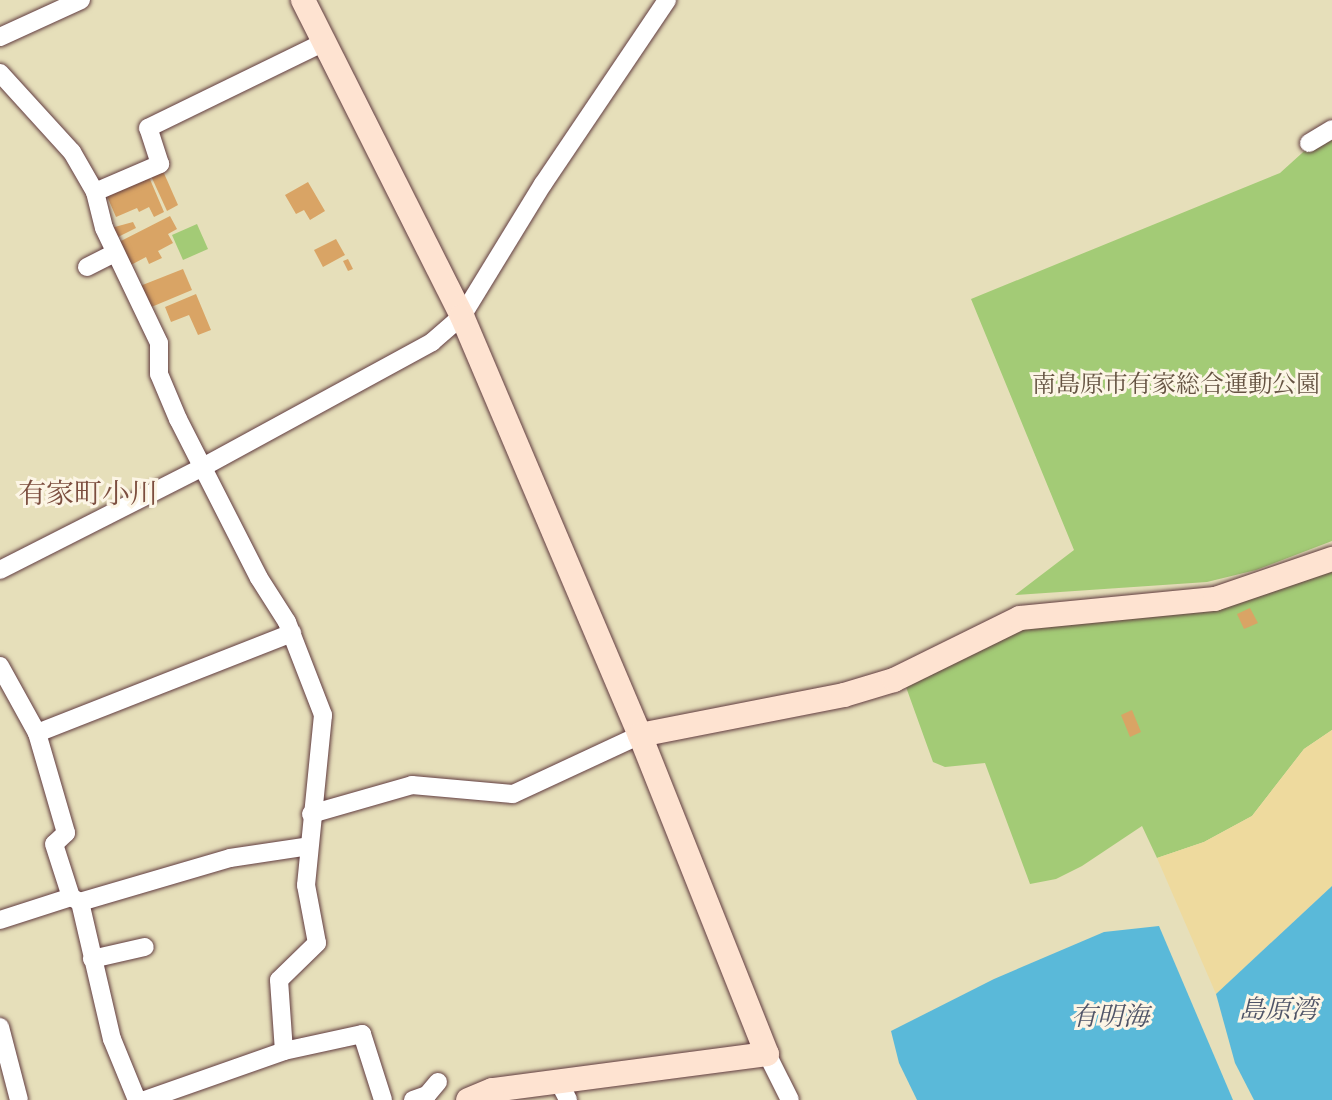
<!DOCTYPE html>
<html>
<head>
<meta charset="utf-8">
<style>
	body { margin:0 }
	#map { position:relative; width:1332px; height:1100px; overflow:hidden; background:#e6dfba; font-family:"IM FELL Double Pica","Noto Serif JP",serif }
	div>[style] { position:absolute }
	.green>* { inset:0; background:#a3cb76 }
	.sand>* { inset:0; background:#eeda9e }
	.water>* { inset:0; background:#5ab9d9 }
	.building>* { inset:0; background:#d9a465 }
	.roads { filter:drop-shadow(0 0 2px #613c40) drop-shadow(0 0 2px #613c40) }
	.street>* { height:18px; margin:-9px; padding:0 9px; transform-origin:9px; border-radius:9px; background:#fff }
	.secondary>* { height:24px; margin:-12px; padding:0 12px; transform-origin:12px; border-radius:12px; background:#fee3d1 }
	span { translate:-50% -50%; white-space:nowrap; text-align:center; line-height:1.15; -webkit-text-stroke:6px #fcf5e5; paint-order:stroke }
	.park-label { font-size:24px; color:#655342 }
	.water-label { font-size:26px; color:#505568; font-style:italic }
	.quarter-label { font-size:28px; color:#7c4e3f }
</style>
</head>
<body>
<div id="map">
	<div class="green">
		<i style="clip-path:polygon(1332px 133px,1332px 541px,1256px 570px,1207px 582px,1015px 595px,1074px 550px,971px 299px,1280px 173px,1312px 144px)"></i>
		<i style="clip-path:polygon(197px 224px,208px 249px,183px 260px,172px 235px)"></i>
		<i style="clip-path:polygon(1332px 567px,1332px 730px,1304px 749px,1252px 816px,1204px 842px,1157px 858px,1142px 826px,1082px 866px,1056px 879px,1030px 884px,985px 763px,945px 767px,933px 762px,906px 687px,1031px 624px)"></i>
	</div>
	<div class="sand">
		<i style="clip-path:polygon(1332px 730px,1332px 886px,1216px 994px,1157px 858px,1204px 842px,1252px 816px,1304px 749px)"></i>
	</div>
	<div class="water">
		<i style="clip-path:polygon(1332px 886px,1332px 1100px,1254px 1100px,1235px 1063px,1216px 994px)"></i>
		<i style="clip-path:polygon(1159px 926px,1233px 1100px,917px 1100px,899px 1063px,891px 1031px,994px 979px,1104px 932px)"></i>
	</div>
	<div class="building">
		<i style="clip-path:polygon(163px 171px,178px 205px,167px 211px,151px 176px)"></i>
		<i style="clip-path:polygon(149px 177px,164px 212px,154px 217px,149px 207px,139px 212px,137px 208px,116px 217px,107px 196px)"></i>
		<i style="clip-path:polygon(308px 182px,325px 211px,310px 220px,304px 210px,296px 214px,285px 195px)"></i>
		<i style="clip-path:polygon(170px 216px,177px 229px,168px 234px,173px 243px,158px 251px,162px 258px,149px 264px,146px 257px,129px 266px,117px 243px)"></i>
		<i style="clip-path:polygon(133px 222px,136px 228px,116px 238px,111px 228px)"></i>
		<i style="clip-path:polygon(336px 239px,345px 255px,323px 267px,314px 250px)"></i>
		<i style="clip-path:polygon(348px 259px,353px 269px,348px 271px,343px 261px)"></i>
		<i style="clip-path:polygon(183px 269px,192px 290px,149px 308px,140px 286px)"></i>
		<i style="clip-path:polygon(196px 294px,211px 330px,198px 335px,189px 315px,171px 322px,165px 307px)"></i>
		<i style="clip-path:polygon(1250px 608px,1258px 623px,1244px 629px,1237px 614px)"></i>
		<i style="clip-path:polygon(1132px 710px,1141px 732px,1130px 737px,1121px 715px)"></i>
	</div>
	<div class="roads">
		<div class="street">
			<i style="left:0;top:37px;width:89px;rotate:-24.6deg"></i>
			<i style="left:0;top:73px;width:107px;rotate:47.7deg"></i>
			<i style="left:72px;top:152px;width:46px;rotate:60.1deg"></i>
			<i style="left:95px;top:192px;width:37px;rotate:76deg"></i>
			<i style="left:104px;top:228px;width:127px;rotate:64.4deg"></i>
			<i style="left:159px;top:343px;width:31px;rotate:90deg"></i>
			<i style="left:159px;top:374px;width:49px;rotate:67.1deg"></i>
			<i style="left:178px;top:419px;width:178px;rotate:63deg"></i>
			<i style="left:259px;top:578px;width:52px;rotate:57.5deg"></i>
			<i style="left:287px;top:622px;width:100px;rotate:68.8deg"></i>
			<i style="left:323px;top:715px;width:171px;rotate:95.7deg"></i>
			<i style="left:306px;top:885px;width:59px;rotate:79.3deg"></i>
			<i style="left:317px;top:943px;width:53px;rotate:135.8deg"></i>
			<i style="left:279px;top:980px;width:71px;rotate:86deg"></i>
			<i style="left:1309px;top:143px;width:27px;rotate:-31deg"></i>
			<i style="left:95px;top:192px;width:71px;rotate:-23.3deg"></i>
			<i style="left:160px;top:164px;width:38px;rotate:-108deg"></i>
			<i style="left:148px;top:128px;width:196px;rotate:-26deg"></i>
			<i style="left:87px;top:267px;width:31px;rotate:-27deg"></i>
			<i style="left:0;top:570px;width:228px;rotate:-26.9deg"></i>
			<i style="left:203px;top:467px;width:261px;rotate:-28.6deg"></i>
			<i style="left:432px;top:342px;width:40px;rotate:-41deg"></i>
			<i style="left:462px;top:316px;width:155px;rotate:-58.5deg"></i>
			<i style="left:543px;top:184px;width:222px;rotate:-56deg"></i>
			<i style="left:0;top:666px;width:77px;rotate:61.1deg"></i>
			<i style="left:37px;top:733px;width:104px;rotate:73.8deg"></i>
			<i style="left:66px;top:833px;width:16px;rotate:137deg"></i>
			<i style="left:54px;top:844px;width:56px;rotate:72.2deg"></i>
			<i style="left:71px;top:897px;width:10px;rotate:29deg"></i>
			<i style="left:80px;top:902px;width:141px;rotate:76.9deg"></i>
			<i style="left:112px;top:1039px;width:66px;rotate:67.7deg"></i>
			<i style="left:37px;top:733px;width:274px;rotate:-21.4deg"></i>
			<i style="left:311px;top:814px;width:105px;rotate:-16deg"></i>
			<i style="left:412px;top:785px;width:101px;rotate:5.1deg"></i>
			<i style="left:513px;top:794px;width:140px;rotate:-24.9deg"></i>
			<i style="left:80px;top:902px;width:156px;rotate:-16.3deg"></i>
			<i style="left:230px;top:858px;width:80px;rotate:-8.6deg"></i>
			<i style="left:0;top:920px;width:75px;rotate:-17.9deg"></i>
			<i style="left:92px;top:959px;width:54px;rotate:-12.8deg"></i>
			<i style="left:0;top:1027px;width:75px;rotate:75.4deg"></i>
			<i style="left:767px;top:1054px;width:51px;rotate:63.4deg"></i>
			<i style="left:559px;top:1082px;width:20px;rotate:63deg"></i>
			<i style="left:145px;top:1100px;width:147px;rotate:-19.4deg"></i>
			<i style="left:284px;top:1051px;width:80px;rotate:-12.3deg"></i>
			<i style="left:362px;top:1034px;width:69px;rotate:72.3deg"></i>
			<i style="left:413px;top:1100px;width:15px;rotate:-20deg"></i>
			<i style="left:427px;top:1095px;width:17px;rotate:-50deg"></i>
		</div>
		<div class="secondary">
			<i style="left:303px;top:0;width:354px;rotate:63.3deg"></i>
			<i style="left:462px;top:316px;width:455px;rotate:67deg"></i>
			<i style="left:640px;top:735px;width:343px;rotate:68.3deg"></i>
			<i style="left:767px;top:1054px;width:277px;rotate:172.5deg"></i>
			<i style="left:492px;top:1090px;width:26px;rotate:157deg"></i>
			<i style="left:640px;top:735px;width:208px;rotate:-11.1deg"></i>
			<i style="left:844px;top:695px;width:52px;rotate:-16.7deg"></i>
			<i style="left:894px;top:680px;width:140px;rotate:-26.2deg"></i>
			<i style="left:1020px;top:618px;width:196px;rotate:-5.6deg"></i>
			<i style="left:1215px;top:599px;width:124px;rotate:-18.9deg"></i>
		</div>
	</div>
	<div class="park-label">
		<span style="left:1176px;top:385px">南島原市有家総合運動公園</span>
	</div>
	<div class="water-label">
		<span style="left:1278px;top:1011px">島原湾</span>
		<span style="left:1110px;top:1018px">有明海</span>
	</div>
	<div class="quarter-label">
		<span style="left:88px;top:495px">有家町小川</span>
	</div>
</div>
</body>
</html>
